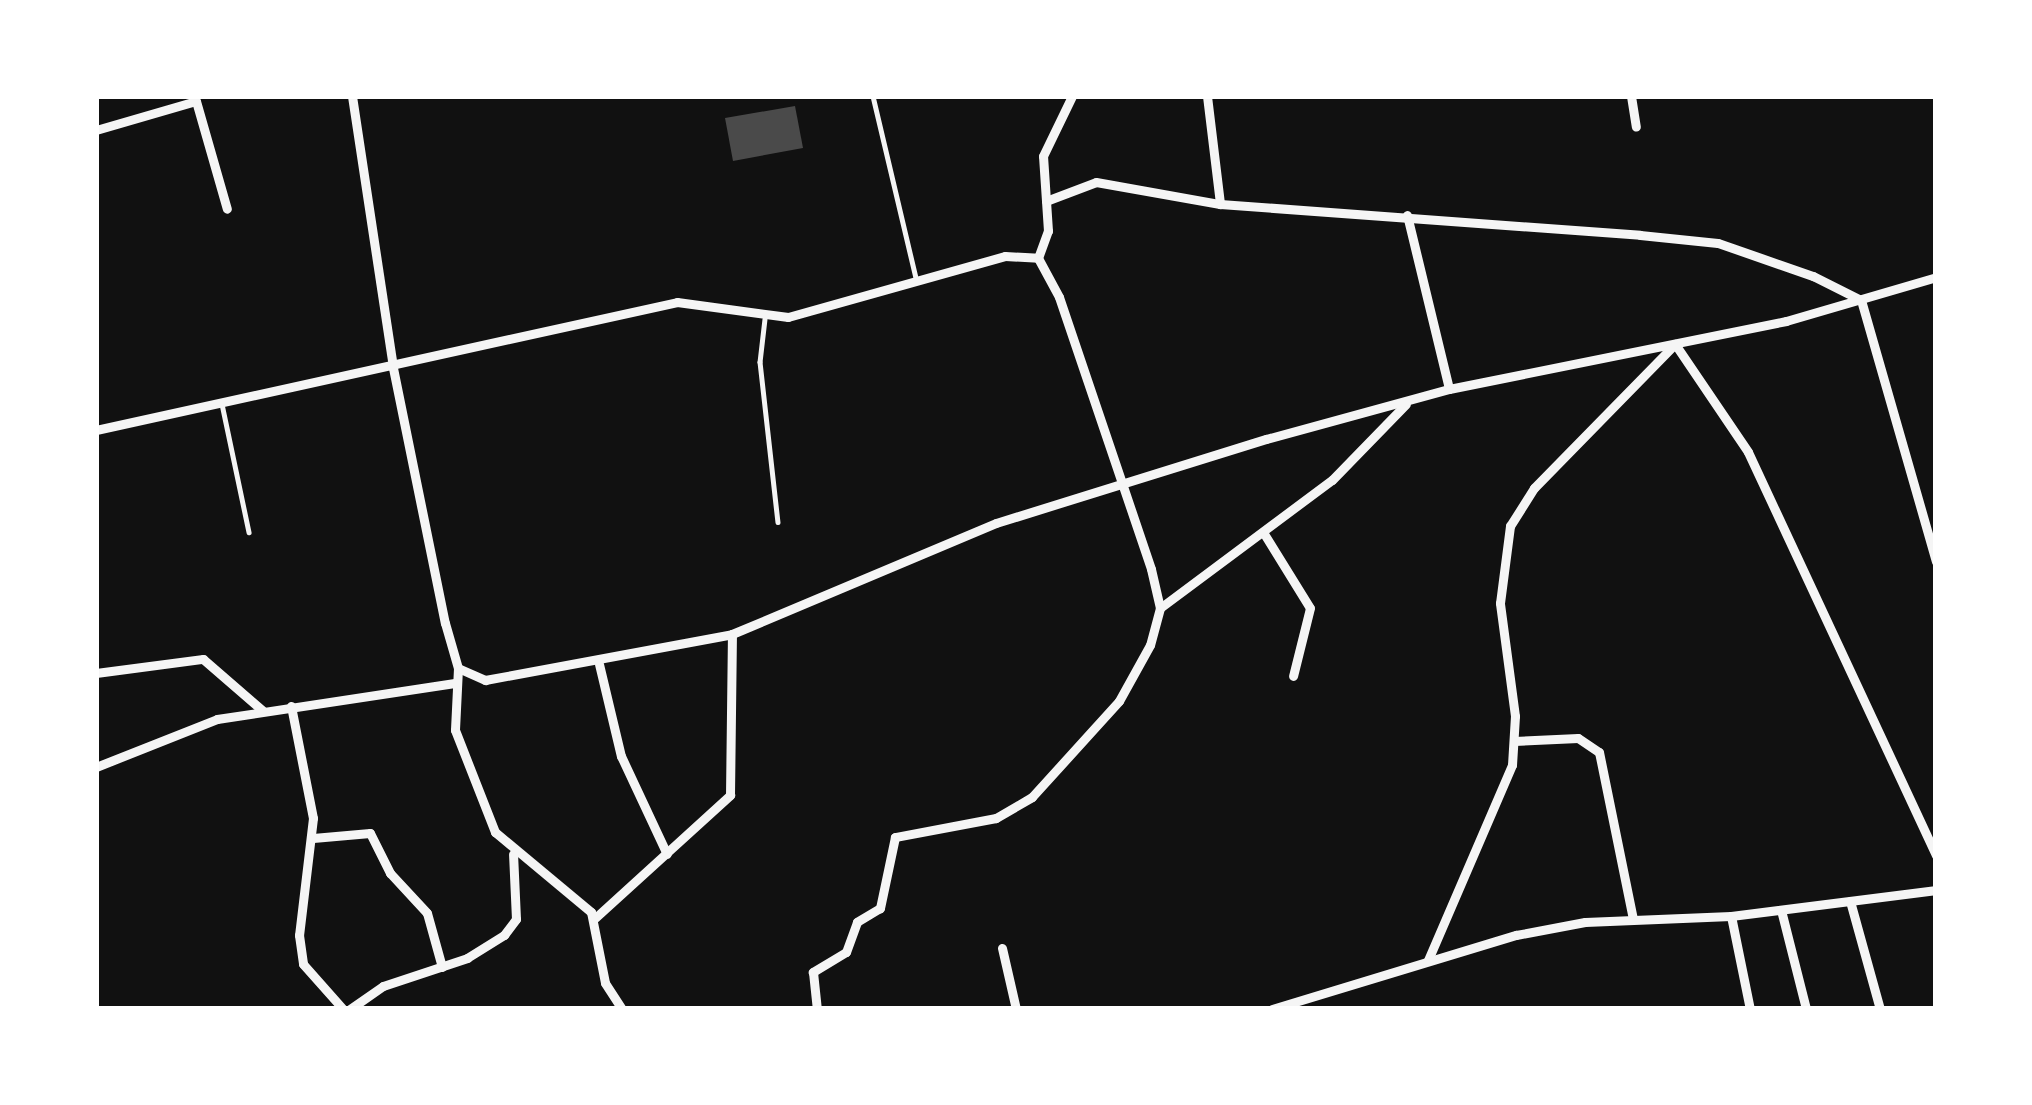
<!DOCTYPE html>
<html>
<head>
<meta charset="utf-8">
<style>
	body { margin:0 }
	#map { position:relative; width:2032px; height:1105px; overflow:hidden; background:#111; font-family:"Titillium Web",sans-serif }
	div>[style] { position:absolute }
	.building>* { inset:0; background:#4a4a4a }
	.service>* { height:4.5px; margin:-2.25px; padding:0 2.25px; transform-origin:2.25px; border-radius:2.25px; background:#f5f5f5 }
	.minor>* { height:9px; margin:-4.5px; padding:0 4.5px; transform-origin:4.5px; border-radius:4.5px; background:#f5f5f5 }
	span { translate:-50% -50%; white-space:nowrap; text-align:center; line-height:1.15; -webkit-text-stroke:9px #fff; paint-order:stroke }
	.frame { position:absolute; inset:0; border:99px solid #fff; pointer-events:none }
</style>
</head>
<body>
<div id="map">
	<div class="building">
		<i style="clip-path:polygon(795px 106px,803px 148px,733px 161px,725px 118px)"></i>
	</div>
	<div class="service">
		<i style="left:873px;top:96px;width:191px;rotate:76.7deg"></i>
		<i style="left:765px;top:319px;width:43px;rotate:96.6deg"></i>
		<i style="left:760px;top:362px;width:161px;rotate:83.6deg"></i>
		<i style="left:222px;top:404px;width:131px;rotate:78.1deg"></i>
	</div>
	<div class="minor">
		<i style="left:352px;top:96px;width:275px;rotate:81.4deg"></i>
		<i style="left:393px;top:368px;width:260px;rotate:78.5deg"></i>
		<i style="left:445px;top:623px;width:47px;rotate:73.9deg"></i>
		<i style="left:458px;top:668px;width:30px;rotate:24deg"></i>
		<i style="left:485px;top:680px;width:251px;rotate:-10.5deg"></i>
		<i style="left:732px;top:634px;width:286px;rotate:-22.8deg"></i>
		<i style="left:996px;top:523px;width:283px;rotate:-17.3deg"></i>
		<i style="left:1266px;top:439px;width:190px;rotate:-15.3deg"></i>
		<i style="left:1449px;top:389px;width:344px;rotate:-11.4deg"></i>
		<i style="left:1786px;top:321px;width:156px;rotate:-16.3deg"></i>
		<i style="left:1207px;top:96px;width:109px;rotate:83.1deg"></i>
		<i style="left:1631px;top:96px;width:31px;rotate:81deg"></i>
		<i style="left:96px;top:130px;width:104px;rotate:-16.2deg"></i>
		<i style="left:196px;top:101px;width:112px;rotate:74deg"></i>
		<i style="left:1046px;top:201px;width:53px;rotate:-20.8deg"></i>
		<i style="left:1096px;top:182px;width:126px;rotate:10.1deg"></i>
		<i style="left:1220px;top:204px;width:421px;rotate:4.2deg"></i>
		<i style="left:1640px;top:235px;width:78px;rotate:5.9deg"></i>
		<i style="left:1718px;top:243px;width:101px;rotate:19.2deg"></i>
		<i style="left:1813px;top:276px;width:54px;rotate:26.6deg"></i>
		<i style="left:1861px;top:300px;width:272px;rotate:74deg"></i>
		<i style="left:1407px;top:215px;width:179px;rotate:76.4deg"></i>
		<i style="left:1038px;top:258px;width:29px;rotate:-70deg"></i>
		<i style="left:1048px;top:231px;width:75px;rotate:-93.8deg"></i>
		<i style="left:1043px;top:156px;width:67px;rotate:-64.2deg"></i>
		<i style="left:96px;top:430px;width:595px;rotate:-12.42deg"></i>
		<i style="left:677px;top:302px;width:112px;rotate:7.7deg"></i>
		<i style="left:788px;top:317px;width:225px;rotate:-15.7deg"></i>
		<i style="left:1005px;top:256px;width:33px;rotate:3deg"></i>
		<i style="left:1038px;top:258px;width:44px;rotate:61.7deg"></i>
		<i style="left:1059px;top:297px;width:287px;rotate:71.3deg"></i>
		<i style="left:1151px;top:569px;width:40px;rotate:77deg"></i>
		<i style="left:1160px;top:608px;width:38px;rotate:105deg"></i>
		<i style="left:1150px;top:645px;width:64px;rotate:119deg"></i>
		<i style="left:1119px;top:701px;width:130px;rotate:132.2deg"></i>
		<i style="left:1032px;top:797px;width:42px;rotate:149.7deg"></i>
		<i style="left:996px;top:818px;width:103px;rotate:169.3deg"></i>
		<i style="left:895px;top:837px;width:73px;rotate:101.9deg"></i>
		<i style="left:880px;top:908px;width:27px;rotate:149deg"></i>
		<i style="left:857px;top:922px;width:32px;rotate:110deg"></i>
		<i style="left:846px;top:952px;width:39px;rotate:149deg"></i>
		<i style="left:813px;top:972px;width:37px;rotate:84deg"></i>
		<i style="left:1263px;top:532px;width:89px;rotate:58.3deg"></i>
		<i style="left:1310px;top:608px;width:70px;rotate:104deg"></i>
		<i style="left:1160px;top:608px;width:214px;rotate:-36.7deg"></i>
		<i style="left:1332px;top:480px;width:106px;rotate:-45.8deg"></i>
		<i style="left:599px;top:664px;width:95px;rotate:76.6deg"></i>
		<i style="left:621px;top:756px;width:108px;rotate:64.9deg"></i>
		<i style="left:458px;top:668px;width:62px;rotate:92.8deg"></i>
		<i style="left:455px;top:730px;width:110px;rotate:68.6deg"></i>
		<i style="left:495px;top:832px;width:125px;rotate:39.8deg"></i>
		<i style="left:591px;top:912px;width:72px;rotate:78.8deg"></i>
		<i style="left:605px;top:983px;width:31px;rotate:57deg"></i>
		<i style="left:96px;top:673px;width:108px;rotate:-7.5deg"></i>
		<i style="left:203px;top:659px;width:79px;rotate:40.9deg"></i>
		<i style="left:291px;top:706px;width:114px;rotate:78.9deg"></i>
		<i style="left:313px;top:818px;width:118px;rotate:96.8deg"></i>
		<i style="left:299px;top:935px;width:29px;rotate:82deg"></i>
		<i style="left:303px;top:964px;width:60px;rotate:48.4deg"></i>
		<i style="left:1514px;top:741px;width:64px;rotate:-2.7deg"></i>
		<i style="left:1578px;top:738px;width:25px;rotate:34deg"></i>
		<i style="left:1599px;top:752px;width:170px;rotate:78.5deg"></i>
		<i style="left:96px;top:767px;width:130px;rotate:-21.6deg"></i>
		<i style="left:217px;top:719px;width:242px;rotate:-8.6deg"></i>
		<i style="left:313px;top:838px;width:57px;rotate:-5deg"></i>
		<i style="left:370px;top:833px;width:45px;rotate:63.4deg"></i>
		<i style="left:390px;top:873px;width:54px;rotate:47.2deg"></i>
		<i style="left:427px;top:913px;width:56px;rotate:74.5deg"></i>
		<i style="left:1850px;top:901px;width:112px;rotate:74.5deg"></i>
		<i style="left:1781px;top:910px;width:102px;rotate:75.8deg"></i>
		<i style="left:1731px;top:916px;width:95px;rotate:78.5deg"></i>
		<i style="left:595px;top:918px;width:183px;rotate:-42.3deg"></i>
		<i style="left:730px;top:795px;width:161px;rotate:-89.3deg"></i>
		<i style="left:1002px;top:948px;width:63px;rotate:77.1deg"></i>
		<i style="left:1428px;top:960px;width:212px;rotate:-66.7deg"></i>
		<i style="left:1512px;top:765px;width:49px;rotate:-86.5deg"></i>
		<i style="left:1515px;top:716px;width:114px;rotate:-97.6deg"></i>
		<i style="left:1500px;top:603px;width:78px;rotate:-82.6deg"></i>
		<i style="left:1510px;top:526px;width:45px;rotate:-57.7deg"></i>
		<i style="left:1534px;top:488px;width:202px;rotate:-45.6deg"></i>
		<i style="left:1675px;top:344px;width:130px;rotate:55.9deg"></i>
		<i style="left:1748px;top:452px;width:445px;rotate:65deg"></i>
		<i style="left:350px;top:1009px;width:40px;rotate:-34.9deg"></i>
		<i style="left:383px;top:986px;width:89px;rotate:-18.4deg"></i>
		<i style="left:467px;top:958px;width:44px;rotate:-31.9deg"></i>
		<i style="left:504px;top:935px;width:20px;rotate:-53deg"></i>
		<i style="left:516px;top:919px;width:65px;rotate:-92.6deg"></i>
		<i style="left:1272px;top:1009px;width:255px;rotate:-16.9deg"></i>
		<i style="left:1516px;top:935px;width:70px;rotate:-10.7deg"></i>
		<i style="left:1585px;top:922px;width:146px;rotate:-2.4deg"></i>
		<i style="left:1731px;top:916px;width:207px;rotate:-7.2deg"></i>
	</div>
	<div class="frame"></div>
</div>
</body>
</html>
